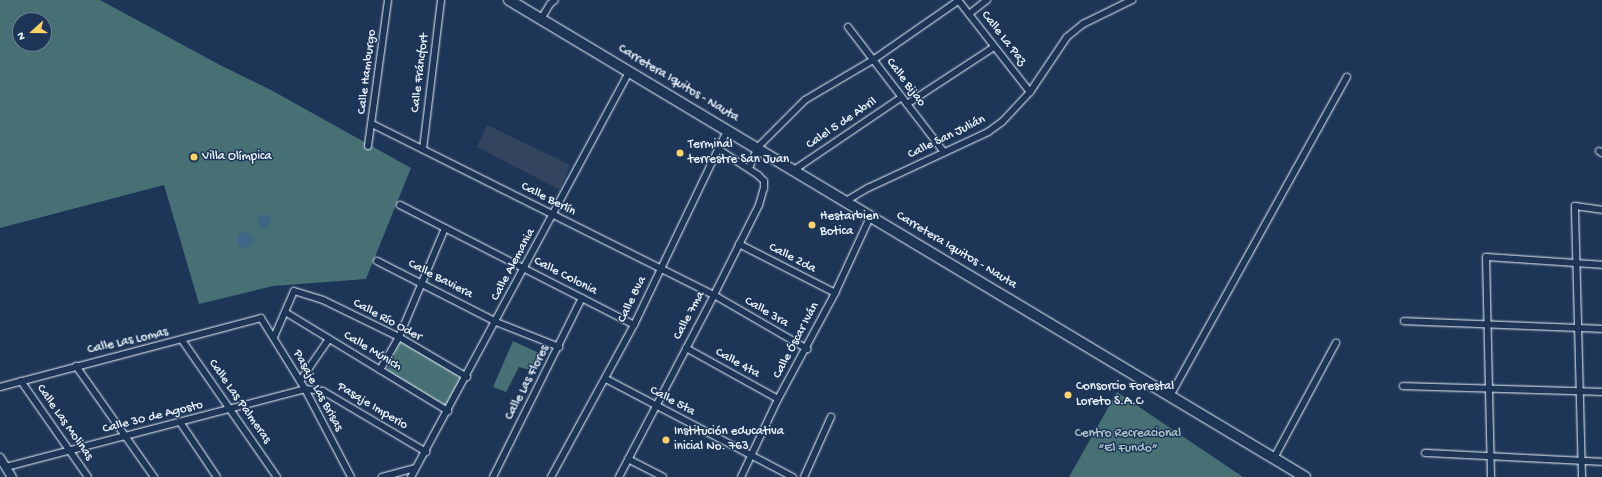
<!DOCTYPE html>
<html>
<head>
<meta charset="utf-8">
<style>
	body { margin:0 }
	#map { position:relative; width:1602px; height:477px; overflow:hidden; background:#1d3557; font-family:"Gochi Hand",sans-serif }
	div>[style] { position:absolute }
	.built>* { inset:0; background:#33445f }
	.green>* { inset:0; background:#477075 }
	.water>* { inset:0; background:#3e6786 }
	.round { border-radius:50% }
	.roads { filter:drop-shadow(0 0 1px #e8f1f8) drop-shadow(0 0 1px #e8f1f8) }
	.minor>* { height:6px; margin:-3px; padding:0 3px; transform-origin:3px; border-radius:3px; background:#1d3557 }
	.tertiary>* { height:8px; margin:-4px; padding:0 4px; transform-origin:4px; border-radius:4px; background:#1d3557 }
	.primary>* { height:10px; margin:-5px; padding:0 5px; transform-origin:5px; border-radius:5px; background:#1d3557 }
	.dots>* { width:11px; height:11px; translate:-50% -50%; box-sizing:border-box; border:2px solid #1d3557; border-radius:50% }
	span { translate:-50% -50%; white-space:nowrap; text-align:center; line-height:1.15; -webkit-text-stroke:3px #1d3557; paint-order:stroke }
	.street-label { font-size:13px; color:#e8f1f8 }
	.poi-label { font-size:13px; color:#e8f1f8 }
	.left { translate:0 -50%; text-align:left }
	.park-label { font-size:13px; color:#b0c4ca }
	.north { position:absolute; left:12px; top:12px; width:40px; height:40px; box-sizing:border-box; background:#1d3557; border:1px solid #6e8097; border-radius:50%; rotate:249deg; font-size:11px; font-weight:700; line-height:16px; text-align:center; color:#e8f1f8 }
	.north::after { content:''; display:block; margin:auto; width:14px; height:18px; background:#ffd166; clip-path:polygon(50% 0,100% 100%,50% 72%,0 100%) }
</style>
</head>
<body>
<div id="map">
	<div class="built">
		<i style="clip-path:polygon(487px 125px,570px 165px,560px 190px,477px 147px)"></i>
	</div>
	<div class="green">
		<i style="clip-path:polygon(evenodd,0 0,100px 0,218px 64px,271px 90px,411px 168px,366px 279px,273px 286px,199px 304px,164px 185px,0 228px,0 0,20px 20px,44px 20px,44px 44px,20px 44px,20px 20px)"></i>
		<i style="clip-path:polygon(401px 339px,467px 379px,449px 411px,386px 373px)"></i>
		<i style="clip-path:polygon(513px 341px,541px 354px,534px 371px,519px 367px,506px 392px,493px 387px)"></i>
		<i style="clip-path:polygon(1117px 392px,1243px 477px,1069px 477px)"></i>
	</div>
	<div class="water">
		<i class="round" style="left:257px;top:214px;width:14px;height:14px"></i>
		<i class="round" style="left:237px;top:232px;width:16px;height:16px"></i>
	</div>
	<div class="roads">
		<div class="minor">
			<i style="left:958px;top:0;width:117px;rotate:52deg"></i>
			<i style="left:969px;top:14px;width:23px;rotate:-38deg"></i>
			<i style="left:541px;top:19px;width:17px;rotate:-59deg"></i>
			<i style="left:550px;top:4px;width:6px;rotate:-39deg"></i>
			<i style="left:848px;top:27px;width:158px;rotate:52.5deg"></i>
			<i style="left:907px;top:104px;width:104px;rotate:-33.2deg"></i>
			<i style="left:372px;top:124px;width:382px;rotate:26.6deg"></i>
			<i style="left:714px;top:295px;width:108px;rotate:30.1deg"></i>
			<i style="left:368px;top:146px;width:147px;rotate:-82.2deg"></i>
			<i style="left:423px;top:149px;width:150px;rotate:-83.1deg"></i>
			<i style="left:1599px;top:151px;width:4px;rotate:34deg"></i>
			<i style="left:749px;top:168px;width:23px;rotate:-67deg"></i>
			<i style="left:758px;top:147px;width:66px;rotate:-45deg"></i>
			<i style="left:805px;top:100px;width:79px;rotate:-30.5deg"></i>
			<i style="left:873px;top:60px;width:103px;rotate:-34.8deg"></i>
			<i style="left:794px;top:170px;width:130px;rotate:-34.1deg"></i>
			<i style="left:846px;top:201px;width:26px;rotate:-31deg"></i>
			<i style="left:868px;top:188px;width:132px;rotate:-25deg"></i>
			<i style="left:988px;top:132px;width:17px;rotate:-36deg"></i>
			<i style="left:1002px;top:122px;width:41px;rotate:-47deg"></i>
			<i style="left:1030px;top:92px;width:66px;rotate:-56.1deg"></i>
			<i style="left:1067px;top:37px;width:21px;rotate:-39deg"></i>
			<i style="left:1083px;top:24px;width:55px;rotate:-26.1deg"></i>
			<i style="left:400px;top:205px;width:263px;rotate:27.1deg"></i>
			<i style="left:739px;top:244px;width:108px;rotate:27deg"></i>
			<i style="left:377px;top:261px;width:134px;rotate:27.1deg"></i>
			<i style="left:496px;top:322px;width:68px;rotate:21.6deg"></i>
			<i style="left:285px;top:312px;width:191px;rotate:31.3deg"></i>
			<i style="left:1404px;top:321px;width:198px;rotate:2.3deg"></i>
			<i style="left:274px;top:337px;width:50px;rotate:-66.5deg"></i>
			<i style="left:294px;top:291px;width:30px;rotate:17deg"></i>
			<i style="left:323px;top:300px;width:85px;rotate:26deg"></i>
			<i style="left:399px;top:337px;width:79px;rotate:30.5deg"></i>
			<i style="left:182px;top:340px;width:167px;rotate:55.3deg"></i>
			<i style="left:686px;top:348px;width:105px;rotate:29deg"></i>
			<i style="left:76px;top:366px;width:136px;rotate:54.9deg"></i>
			<i style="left:380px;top:370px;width:38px;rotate:-60deg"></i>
			<i style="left:399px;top:337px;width:118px;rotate:-67.1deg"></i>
			<i style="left:606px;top:379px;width:211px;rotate:27.7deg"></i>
			<i style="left:21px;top:381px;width:117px;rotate:55.1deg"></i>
			<i style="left:300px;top:381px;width:51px;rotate:-55.4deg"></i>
			<i style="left:1403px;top:386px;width:199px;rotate:1.7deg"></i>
			<i style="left:0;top:387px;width:270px;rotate:-14.8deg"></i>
			<i style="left:261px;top:318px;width:84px;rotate:58.2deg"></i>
			<i style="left:305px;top:389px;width:99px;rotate:62.4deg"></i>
			<i style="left:1170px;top:396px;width:365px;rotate:-61deg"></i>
			<i style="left:180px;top:422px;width:66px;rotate:56.1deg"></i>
			<i style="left:1425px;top:453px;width:177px;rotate:2.9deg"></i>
			<i style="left:1274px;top:458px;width:131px;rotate:-61.7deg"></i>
			<i style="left:628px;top:459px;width:39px;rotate:27deg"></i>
			<i style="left:6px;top:467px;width:309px;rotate:-14.6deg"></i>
			<i style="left:305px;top:389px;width:18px;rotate:6deg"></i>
			<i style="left:323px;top:391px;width:120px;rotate:30.6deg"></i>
			<i style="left:382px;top:477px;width:34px;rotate:-15deg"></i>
			<i style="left:411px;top:477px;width:461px;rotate:-61.7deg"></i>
			<i style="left:493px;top:477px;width:200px;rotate:-63.6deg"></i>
			<i style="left:551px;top:477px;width:173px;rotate:-61.4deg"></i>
			<i style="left:634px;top:325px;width:217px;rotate:-64.4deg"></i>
			<i style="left:619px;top:477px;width:205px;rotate:-62.4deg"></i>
			<i style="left:714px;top:295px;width:101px;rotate:-63.4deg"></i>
			<i style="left:759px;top:205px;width:18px;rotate:-74deg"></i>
			<i style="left:764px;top:188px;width:7px;rotate:-90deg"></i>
			<i style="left:764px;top:181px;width:8px;rotate:-135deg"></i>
			<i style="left:758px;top:175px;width:48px;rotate:-147deg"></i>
			<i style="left:741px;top:477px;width:86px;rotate:-64.6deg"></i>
			<i style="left:778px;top:399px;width:120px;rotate:-61.7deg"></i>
			<i style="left:835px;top:293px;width:86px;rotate:-65.2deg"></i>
			<i style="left:804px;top:477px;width:66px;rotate:-65.8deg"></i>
			<i style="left:1491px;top:477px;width:220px;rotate:-91.3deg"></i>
			<i style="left:1486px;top:257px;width:116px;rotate:3.9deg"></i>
			<i style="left:1582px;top:477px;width:271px;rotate:-91.5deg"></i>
			<i style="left:1575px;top:206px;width:27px;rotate:8deg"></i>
		</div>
		<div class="tertiary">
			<i style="left:0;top:458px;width:22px;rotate:58deg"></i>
		</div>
		<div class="primary">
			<i style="left:509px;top:0;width:928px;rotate:30.93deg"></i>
		</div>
	</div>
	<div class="dots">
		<i style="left:680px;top:153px;background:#ffd166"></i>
		<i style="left:194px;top:157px;background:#ffd166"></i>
		<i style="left:812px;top:225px;background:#ffd166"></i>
		<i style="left:1068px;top:395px;background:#ffd166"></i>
		<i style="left:666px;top:440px;background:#ffd166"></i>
	</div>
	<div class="street-label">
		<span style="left:1003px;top:39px;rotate:52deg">Calle La Paz</span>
		<span style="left:368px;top:72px;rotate:-83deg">Calle Hamburgo</span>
		<span style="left:421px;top:73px;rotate:-83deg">Calle Fráncfort</span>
		<span style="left:905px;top:83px;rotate:53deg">Calle Bijao</span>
		<span style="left:678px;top:84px;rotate:31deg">Carretera Iquitos - Nauta</span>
		<span style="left:842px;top:124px;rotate:-34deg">Calel 5 de Abril</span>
		<span style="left:947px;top:138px;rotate:-26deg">Calle San Julián</span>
		<span style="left:548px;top:200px;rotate:27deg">Calle Berlín</span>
		<span style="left:956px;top:251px;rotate:31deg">Carretera Iquitos - Nauta</span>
		<span style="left:792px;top:259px;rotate:27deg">Calle 2da</span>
		<span style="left:514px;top:265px;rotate:-62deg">Calle Alemania</span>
		<span style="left:565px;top:277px;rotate:27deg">Calle Colonia</span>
		<span style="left:440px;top:280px;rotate:27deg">Calle Baviera</span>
		<span style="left:633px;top:300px;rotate:-64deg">Calle 8va</span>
		<span style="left:766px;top:313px;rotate:30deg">Calle 3ra</span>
		<span style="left:690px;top:316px;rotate:-62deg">Calle 7ma</span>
		<span style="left:387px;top:321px;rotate:28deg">Calle Río Oder</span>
		<span style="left:797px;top:341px;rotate:-62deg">Calle Óscar Iván</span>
		<span style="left:128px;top:342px;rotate:-13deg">Calle Las Lomas</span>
		<span style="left:372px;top:352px;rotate:31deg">Calle Múnich</span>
		<span style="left:737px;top:364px;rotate:29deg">Calle 4ta</span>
		<span style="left:528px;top:383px;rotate:-63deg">Calle Las Flores</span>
		<span style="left:317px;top:391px;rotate:61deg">Pasaje Las Brisas</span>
		<span style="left:239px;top:402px;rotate:55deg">Calle Las Palmeras</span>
		<span style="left:672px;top:402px;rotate:28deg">Calle 5ta</span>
		<span style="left:372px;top:407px;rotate:31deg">Pasaje Imperio</span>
		<span style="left:153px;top:418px;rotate:-14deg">Calle 30 de Agosto</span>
		<span style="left:64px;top:423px;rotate:55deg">Calle Las Molinas</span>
	</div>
	<div class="poi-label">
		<span class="left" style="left:688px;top:153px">Terminal<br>terrestre San Juan</span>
		<span class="left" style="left:202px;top:157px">Villa Olímpica</span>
		<span class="left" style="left:820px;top:225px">Hestarbien<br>Botica</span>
		<span class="left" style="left:1076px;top:395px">Consorcio Forestal<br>Loreto S.A.C</span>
		<span class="left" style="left:674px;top:440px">Institución educativa<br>inicial No. 763</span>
	</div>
	<div class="park-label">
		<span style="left:1128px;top:442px">Centro Recreacional<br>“El Fundo”</span>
	</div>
	<div class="north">N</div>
</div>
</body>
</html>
